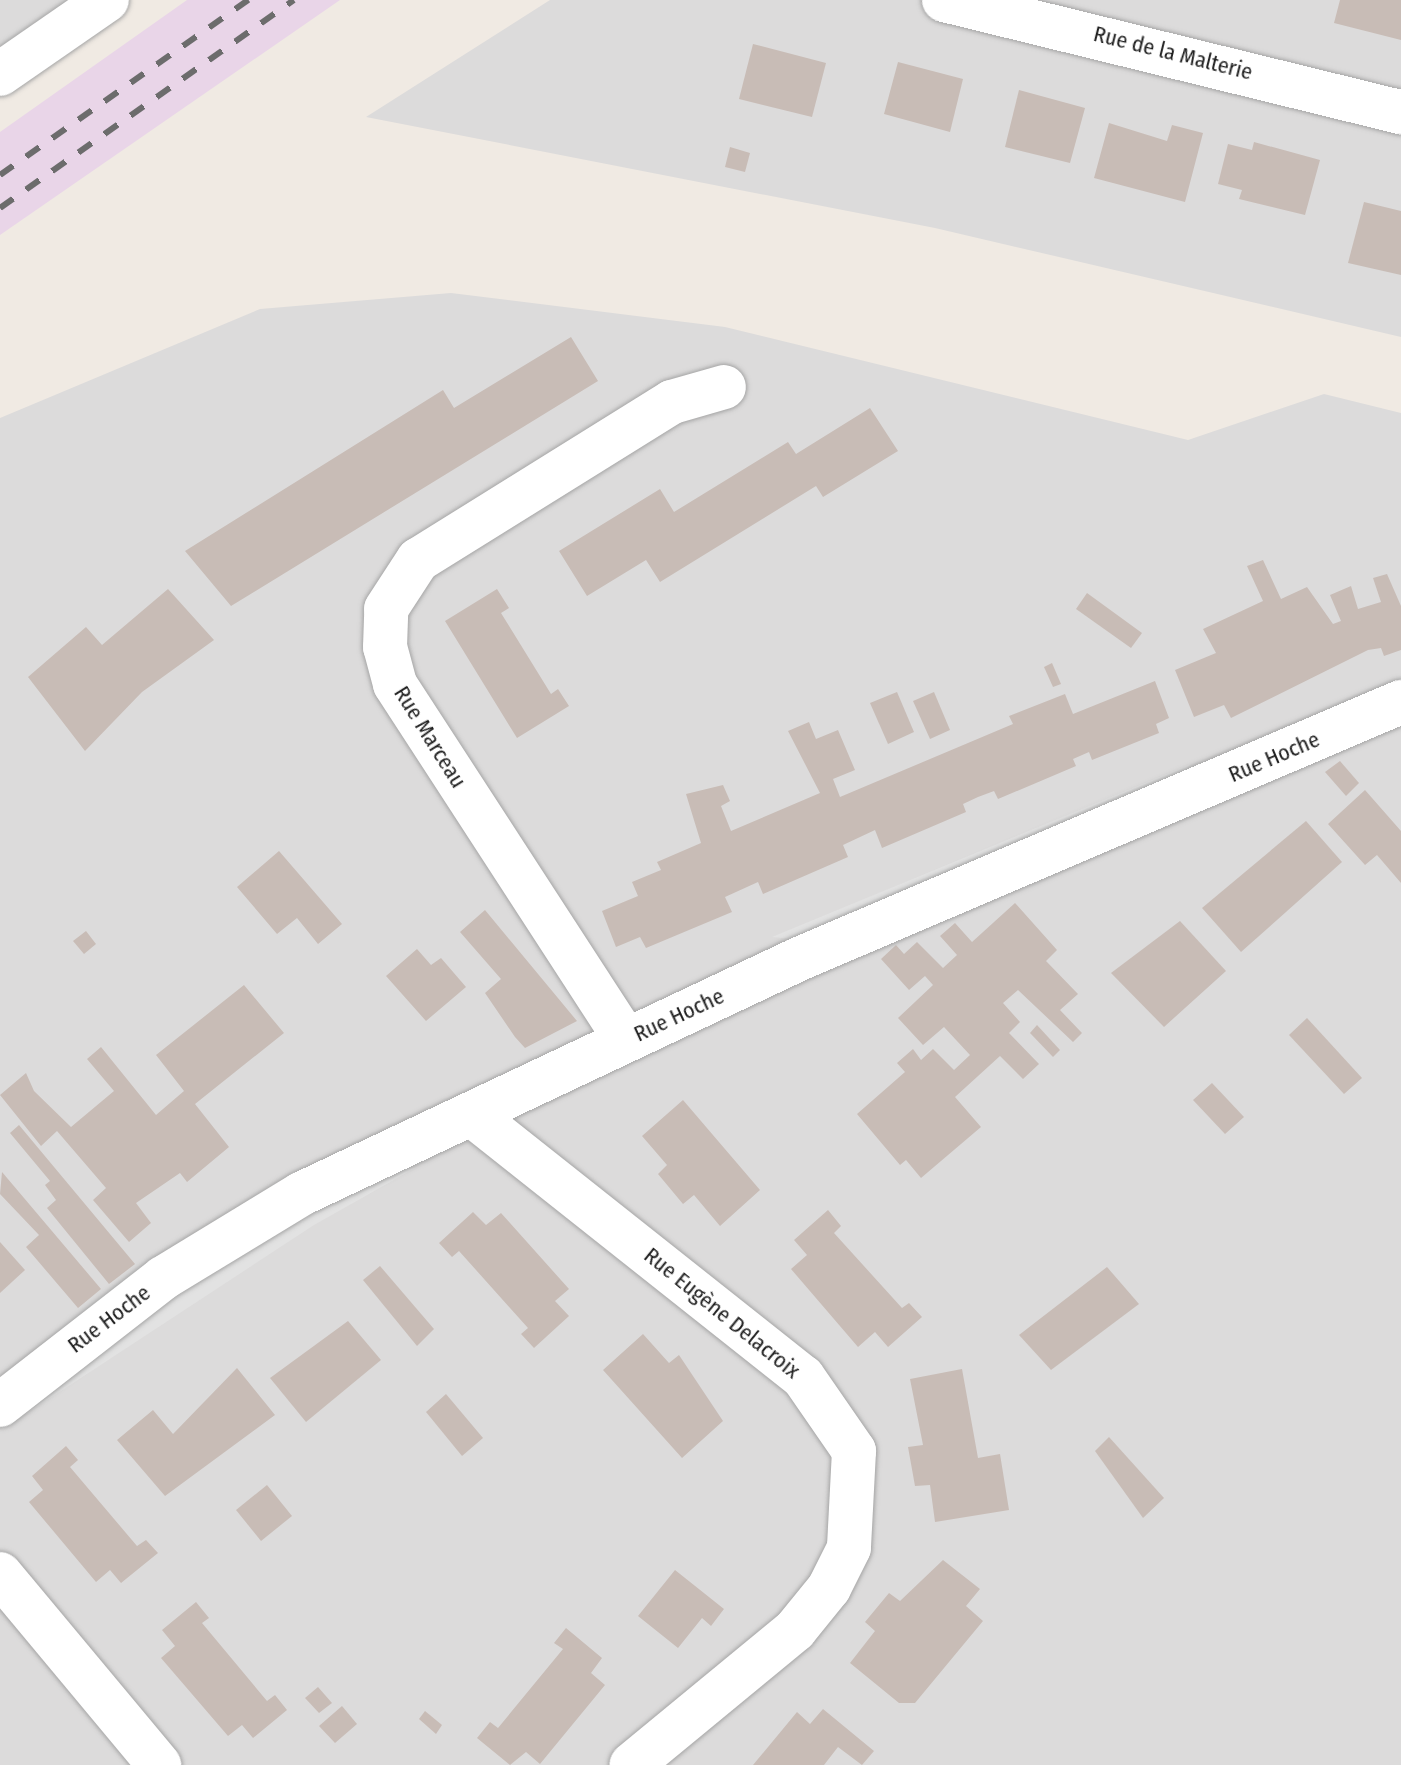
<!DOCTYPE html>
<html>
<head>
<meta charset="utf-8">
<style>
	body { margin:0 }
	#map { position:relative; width:1401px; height:1765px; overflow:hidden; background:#f0eae3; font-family:"Fira Sans Condensed",sans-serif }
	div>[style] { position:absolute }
	.residential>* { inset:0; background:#dcdbdb }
	.industrial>* { inset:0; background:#e9d5e8 }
	.parking>* { inset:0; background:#e2e2e2 }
	.building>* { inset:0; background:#c8bcb6 }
	.roads { filter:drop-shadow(0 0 2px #a5a5a5) drop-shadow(0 0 2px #a5a5a5) }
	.street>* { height:44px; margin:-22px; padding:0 22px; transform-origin:22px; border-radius:22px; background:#fff }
	.rail>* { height:6px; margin-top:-3px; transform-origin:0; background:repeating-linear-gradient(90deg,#6c6c6c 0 16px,transparent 0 32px) }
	span { translate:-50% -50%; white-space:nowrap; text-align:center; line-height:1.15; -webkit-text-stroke:6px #fff; paint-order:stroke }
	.street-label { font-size:22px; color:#1e1e1e }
</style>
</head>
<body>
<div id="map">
	<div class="residential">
		<i style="clip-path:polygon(0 0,107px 0,0 74px)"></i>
		<i style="clip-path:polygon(550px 0,1401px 0,1401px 337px,935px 228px,366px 117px)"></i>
		<i style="clip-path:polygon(451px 293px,725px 327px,1188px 440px,1324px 394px,1401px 413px,1401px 1765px,0 1765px,0 418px,260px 309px)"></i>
	</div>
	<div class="industrial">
		<i style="clip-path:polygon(187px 0,340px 0,0 235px,0 132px)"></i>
	</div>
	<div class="parking">
		<i style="clip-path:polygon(1191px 764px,1164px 792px,813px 941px,772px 937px)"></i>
		<i style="clip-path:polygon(415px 1168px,314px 1225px,0 1431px,114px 1331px,370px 1174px)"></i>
	</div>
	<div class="building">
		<i style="clip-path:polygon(1340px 0,1401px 0,1401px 40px,1334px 23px)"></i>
		<i style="clip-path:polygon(753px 44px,826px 63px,812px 117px,739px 99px)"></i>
		<i style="clip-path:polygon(898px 62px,963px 79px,950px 132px,884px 114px)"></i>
		<i style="clip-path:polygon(1019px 90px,1085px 108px,1070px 163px,1005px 147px)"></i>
		<i style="clip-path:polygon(1109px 123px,1167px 141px,1172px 125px,1203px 133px,1185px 202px,1094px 178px)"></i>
		<i style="clip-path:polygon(1254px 142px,1320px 160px,1305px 215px,1239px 199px,1242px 190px,1218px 184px,1228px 144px,1252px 150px)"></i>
		<i style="clip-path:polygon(730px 147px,750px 153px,745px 172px,725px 167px)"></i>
		<i style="clip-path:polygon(1364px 202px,1401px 211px,1401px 275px,1348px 263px)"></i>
		<i style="clip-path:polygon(571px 337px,598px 381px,231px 606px,185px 551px,443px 390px,454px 408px)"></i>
		<i style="clip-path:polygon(870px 408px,898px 451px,823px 497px,816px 486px,660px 582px,646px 560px,587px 596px,559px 551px,660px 489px,674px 512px,788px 442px,796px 454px)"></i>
		<i style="clip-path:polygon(1263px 560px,1281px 599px,1307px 587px,1333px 624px,1341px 621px,1330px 595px,1351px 586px,1358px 609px,1381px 602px,1373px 578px,1387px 574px,1401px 606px,1401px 650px,1384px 656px,1381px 648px,1368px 650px,1231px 718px,1224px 705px,1194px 717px,1175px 670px,1216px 653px,1203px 629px,1263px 601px,1247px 566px)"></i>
		<i style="clip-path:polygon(168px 589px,214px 640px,142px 692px,85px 751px,28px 677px,86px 627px,102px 645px)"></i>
		<i style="clip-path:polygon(497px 589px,509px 608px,501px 613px,551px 694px,558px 689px,569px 706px,517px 738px,445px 621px)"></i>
		<i style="clip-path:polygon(1087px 593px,1142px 633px,1131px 648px,1076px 609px)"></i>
		<i style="clip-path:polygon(1052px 663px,1061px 684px,1053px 687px,1044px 667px)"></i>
		<i style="clip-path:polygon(1155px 681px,1169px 718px,1156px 724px,1159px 733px,1092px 760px,1089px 752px,1073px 759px,1076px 766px,998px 799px,994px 791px,978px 797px,963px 804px,966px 812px,882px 848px,875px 830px,843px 845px,848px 857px,763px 894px,758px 882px,725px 897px,732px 912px,646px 948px,640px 937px,616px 947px,602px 911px,638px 896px,632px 882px,661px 870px,657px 862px,701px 843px,686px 794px,723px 785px,730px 801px,721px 806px,731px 831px,820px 793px,788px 731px,809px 722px,816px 739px,838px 730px,855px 770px,833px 779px,840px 797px,1013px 724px,1009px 716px,1065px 694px,1073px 714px)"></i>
		<i style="clip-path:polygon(897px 692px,914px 732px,888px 744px,870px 703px)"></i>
		<i style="clip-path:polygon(934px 692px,950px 730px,930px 739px,913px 701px)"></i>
		<i style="clip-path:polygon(1340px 761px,1359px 783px,1346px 796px,1325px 772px)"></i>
		<i style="clip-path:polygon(1365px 790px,1401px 831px,1401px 883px,1377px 855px,1365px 865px,1328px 824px)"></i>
		<i style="clip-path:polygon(1306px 821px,1342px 862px,1241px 952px,1202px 908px)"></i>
		<i style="clip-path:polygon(279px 851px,342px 924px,318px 944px,297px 918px,277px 934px,237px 887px)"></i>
		<i style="clip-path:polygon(1015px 903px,1057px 950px,1046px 961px,1078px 994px,1060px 1010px,1082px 1033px,1073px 1042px,1018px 990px,1003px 1003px,1020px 1022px,1009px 1033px,1039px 1064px,1023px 1079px,1000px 1056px,955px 1097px,981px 1127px,921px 1178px,906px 1160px,900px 1165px,857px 1114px,905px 1072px,897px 1063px,913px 1049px,921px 1060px,933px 1049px,954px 1070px,970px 1055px,944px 1027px,923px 1045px,898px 1018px,933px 985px,925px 976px,909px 990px,881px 959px,896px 945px,904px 954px,917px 942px,943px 968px,957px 955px,940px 936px,955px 923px,972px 942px)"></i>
		<i style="clip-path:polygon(485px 910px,577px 1021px,525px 1048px,515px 1037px,485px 993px,501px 979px,460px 932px)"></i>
		<i style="clip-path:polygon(1180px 921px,1226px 971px,1164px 1027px,1111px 973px)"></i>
		<i style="clip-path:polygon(86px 931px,96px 944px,84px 954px,73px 941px)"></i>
		<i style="clip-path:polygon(417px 949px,431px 965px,441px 958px,466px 987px,426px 1021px,386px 976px)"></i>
		<i style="clip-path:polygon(244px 985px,284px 1033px,195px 1104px,229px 1147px,187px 1182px,180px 1173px,136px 1203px,151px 1223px,129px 1242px,93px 1200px,106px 1188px,57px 1131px,41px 1146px,0 1095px,26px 1073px,34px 1091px,71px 1127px,114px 1091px,87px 1059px,101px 1047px,156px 1115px,184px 1091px,156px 1055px)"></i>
		<i style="clip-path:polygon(1307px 1018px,1362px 1078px,1344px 1094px,1289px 1035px)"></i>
		<i style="clip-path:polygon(1037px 1025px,1060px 1050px,1053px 1057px,1030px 1033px)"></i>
		<i style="clip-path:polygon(1212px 1083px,1244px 1117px,1225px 1134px,1193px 1100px)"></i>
		<i style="clip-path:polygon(683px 1100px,760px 1190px,720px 1226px,694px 1195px,683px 1204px,658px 1174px,667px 1165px,642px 1136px)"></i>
		<i style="clip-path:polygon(19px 1125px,135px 1264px,109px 1284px,47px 1208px,56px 1200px,45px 1185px,50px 1181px,10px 1133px)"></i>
		<i style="clip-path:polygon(2px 1172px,101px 1289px,78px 1308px,26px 1247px,39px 1235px,0 1194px)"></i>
		<i style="clip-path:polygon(828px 1210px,841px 1226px,834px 1233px,902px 1308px,909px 1303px,922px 1317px,888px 1347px,875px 1332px,858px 1347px,791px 1269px,807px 1255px,794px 1240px)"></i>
		<i style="clip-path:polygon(473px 1212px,486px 1225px,501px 1213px,569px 1289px,555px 1301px,569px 1316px,534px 1348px,521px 1334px,528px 1328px,459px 1251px,452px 1257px,439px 1243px)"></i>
		<i style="clip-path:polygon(0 1242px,25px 1270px,0 1293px)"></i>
		<i style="clip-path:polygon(380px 1266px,434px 1329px,417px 1346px,363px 1280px)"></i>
		<i style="clip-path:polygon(1107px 1267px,1139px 1304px,1051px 1370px,1019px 1335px)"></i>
		<i style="clip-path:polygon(348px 1321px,381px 1360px,306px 1422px,270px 1378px)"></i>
		<i style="clip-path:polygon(643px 1334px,669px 1363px,679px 1355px,723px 1421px,682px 1458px,603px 1370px)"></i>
		<i style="clip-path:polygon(237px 1368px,275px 1415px,165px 1496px,117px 1440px,153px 1410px,173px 1434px)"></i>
		<i style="clip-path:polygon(962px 1369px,978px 1458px,1000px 1454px,1009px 1510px,935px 1522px,930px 1485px,915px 1486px,908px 1447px,923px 1445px,910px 1379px)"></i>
		<i style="clip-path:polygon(446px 1394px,483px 1438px,462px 1456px,426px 1412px)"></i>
		<i style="clip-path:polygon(1109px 1437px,1164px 1498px,1143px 1518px,1095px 1451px)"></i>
		<i style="clip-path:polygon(66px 1446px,78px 1460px,70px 1467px,137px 1546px,146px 1540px,158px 1553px,121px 1583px,110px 1570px,96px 1582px,29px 1502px,43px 1490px,32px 1476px)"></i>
		<i style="clip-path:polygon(267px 1485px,292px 1516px,261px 1541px,236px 1510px)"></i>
		<i style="clip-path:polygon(943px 1560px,980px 1589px,966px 1606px,983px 1621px,915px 1703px,899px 1703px,850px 1663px,875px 1631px,865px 1622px,889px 1593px,900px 1601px)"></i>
		<i style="clip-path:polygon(675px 1570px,724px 1609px,711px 1626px,702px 1618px,678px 1648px,638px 1616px)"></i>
		<i style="clip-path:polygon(196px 1602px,209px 1618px,202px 1623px,267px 1701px,275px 1695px,287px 1710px,253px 1738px,242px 1725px,228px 1736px,161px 1658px,175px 1646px,162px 1630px)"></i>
		<i style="clip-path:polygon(566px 1628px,602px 1658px,591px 1673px,605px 1685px,540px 1764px,526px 1752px,510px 1765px,477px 1738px,490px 1722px,498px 1728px,563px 1649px,554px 1643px)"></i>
		<i style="clip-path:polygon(318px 1687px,332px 1703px,319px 1713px,305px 1698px)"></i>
		<i style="clip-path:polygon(342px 1706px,357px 1724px,335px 1743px,319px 1726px)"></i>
		<i style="clip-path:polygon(823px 1709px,874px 1751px,862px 1765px,838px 1747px,824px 1765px,753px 1765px,797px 1712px,810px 1724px)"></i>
		<i style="clip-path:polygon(425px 1711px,442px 1725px,436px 1734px,419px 1719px)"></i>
	</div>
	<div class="roads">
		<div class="street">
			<i style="left:944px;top:0;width:471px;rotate:13.8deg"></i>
			<i style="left:0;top:74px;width:130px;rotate:-34.7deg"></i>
			<i style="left:626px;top:1040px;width:424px;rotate:-123deg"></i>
			<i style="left:395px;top:684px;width:38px;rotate:-105deg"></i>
			<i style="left:385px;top:647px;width:38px;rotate:-88deg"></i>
			<i style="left:386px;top:609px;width:59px;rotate:-56.9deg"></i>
			<i style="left:418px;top:560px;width:299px;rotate:-31.9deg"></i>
			<i style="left:672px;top:402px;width:54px;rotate:-16.1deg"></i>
			<i style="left:476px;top:1118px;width:417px;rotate:38.4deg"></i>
			<i style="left:803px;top:1377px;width:90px;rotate:55.4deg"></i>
			<i style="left:854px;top:1451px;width:97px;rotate:93deg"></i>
			<i style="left:849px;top:1548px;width:45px;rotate:116.6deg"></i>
			<i style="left:829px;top:1588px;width:54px;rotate:129deg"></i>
			<i style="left:795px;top:1630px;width:212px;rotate:140.5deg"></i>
			<i style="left:0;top:1405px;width:207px;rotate:-37.9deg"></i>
			<i style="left:163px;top:1278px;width:162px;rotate:-31.3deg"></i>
			<i style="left:301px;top:1194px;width:551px;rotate:-25.26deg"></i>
			<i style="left:799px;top:959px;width:655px;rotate:-23.12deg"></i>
			<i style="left:0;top:1574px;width:249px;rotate:50.2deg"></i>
		</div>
	</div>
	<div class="rail">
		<i style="left:0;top:175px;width:304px;rotate:-35.2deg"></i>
		<i style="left:0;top:208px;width:360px;rotate:-35.3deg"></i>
	</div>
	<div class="street-label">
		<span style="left:1173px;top:53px;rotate:14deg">Rue de la Malterie</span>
		<span style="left:430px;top:737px;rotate:58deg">Rue Marceau</span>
		<span style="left:1274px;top:757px;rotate:-23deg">Rue Hoche</span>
		<span style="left:679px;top:1015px;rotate:-25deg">Rue Hoche</span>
		<span style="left:722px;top:1313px;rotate:39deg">Rue Eugène Delacroix</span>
		<span style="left:109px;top:1319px;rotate:-37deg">Rue Hoche</span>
	</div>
</div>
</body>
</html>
